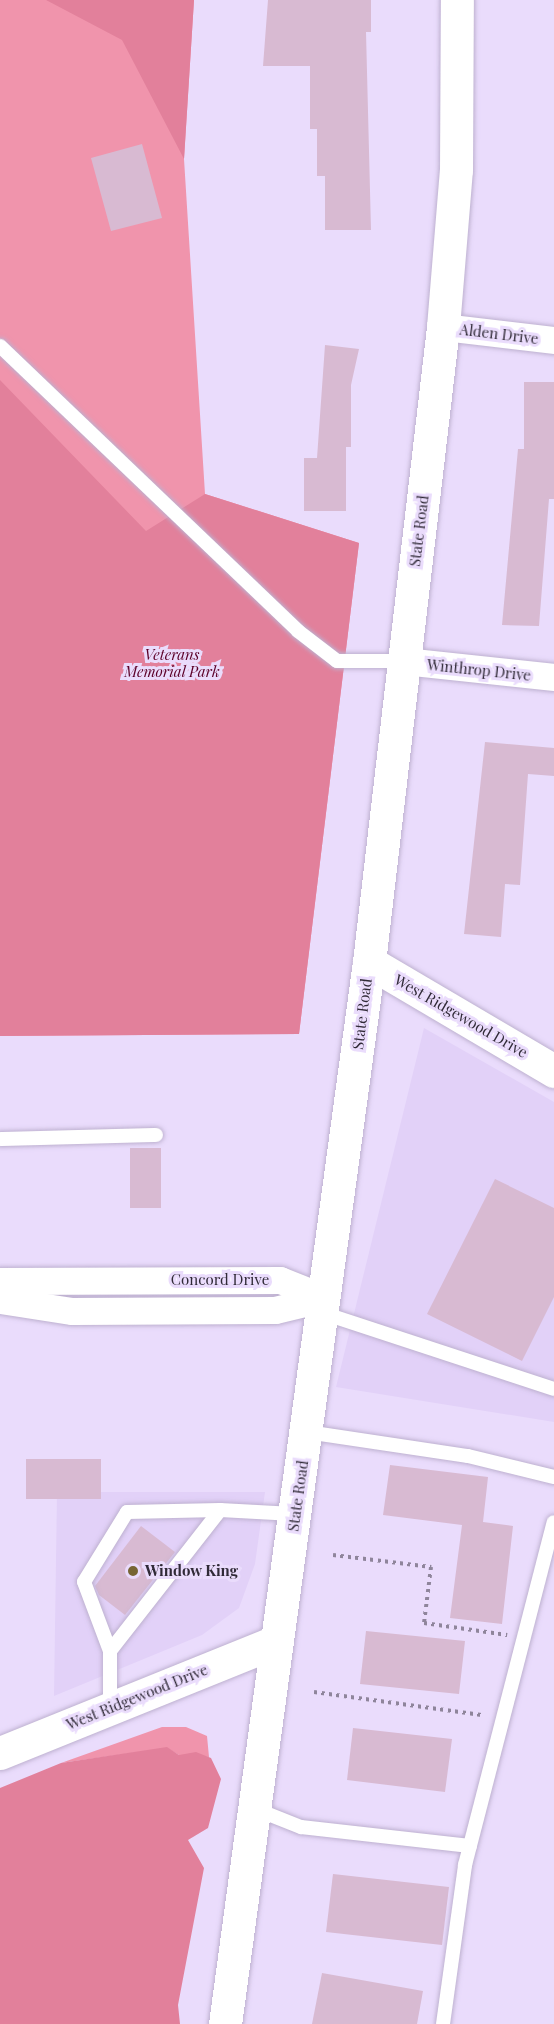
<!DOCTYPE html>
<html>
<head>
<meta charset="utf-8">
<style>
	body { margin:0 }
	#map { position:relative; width:554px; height:2024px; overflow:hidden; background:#eadcfc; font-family:"Playfair Display",serif }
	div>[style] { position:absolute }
	.built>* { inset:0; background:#e2d1f8 }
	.green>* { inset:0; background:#f094ac }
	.forest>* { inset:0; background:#e2809b }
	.building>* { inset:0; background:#d8bad2 }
	.path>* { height:4px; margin-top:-2px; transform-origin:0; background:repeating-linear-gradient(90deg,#8f859b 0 3px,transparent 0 7.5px) }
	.roads { filter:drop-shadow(0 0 2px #beb1d0) drop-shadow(0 0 2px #beb1d0) }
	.service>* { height:14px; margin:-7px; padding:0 7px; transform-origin:7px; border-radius:7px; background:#fff }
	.minor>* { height:27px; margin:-13.5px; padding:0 13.5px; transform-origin:13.5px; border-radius:13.5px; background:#fff }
	.tertiary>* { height:33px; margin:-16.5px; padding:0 16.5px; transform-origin:16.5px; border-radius:16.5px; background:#fff }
	.secondary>* { height:33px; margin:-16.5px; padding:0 16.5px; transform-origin:16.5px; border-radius:16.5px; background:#fff }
	.dots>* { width:16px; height:16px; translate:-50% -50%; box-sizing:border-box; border:3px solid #eadcfc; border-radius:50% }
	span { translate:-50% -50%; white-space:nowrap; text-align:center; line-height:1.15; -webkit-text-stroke:6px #eadcfc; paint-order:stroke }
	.street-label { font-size:15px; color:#302a37 }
	.park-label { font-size:15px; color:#5c0029; font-style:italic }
	.poi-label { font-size:15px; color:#302a37; font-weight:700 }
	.left { translate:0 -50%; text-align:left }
</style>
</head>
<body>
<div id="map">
	<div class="built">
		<i style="clip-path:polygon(424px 1028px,554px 1102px,554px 1422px,336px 1387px)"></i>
		<i style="clip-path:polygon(57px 1492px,265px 1492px,255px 1564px,239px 1608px,202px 1635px,54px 1696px)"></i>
	</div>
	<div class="green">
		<i style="clip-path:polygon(0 0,194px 0,184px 159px,205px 494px,359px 543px,299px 1034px,0 1036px)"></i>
		<i style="clip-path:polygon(162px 1727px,186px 1727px,207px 1736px,209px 1757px,179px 1755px,167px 1748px,61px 1763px)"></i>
	</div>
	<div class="forest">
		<i style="clip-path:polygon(46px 0,194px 0,184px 159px,122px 40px)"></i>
		<i style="clip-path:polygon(0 380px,146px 531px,205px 494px,359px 543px,299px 1034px,0 1036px)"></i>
		<i style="clip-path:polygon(167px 1747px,179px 1755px,196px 1752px,211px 1758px,221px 1779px,208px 1828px,188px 1840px,204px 1868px,178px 2005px,180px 2024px,0 2024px,0 1788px,61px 1763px)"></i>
	</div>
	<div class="building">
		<i style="clip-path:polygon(268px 0,371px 0,371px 32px,366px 32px,371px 230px,325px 230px,325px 176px,317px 176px,317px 129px,310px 129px,310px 66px,263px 66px)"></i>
		<i style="clip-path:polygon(142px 144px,162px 218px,111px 231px,91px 158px)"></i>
		<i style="clip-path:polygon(325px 345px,359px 349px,351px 385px,351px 447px,346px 447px,346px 511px,304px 511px,304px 458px,317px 458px)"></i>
		<i style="clip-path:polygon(524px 382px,554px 382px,554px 499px,549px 499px,539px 626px,502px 625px,518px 449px,524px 449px)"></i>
		<i style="clip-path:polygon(485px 742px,554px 748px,554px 776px,528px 774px,520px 885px,505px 884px,501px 937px,464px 934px)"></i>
		<i style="clip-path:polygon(130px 1148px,161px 1148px,161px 1208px,130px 1208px)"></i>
		<i style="clip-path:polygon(495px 1179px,554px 1208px,554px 1297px,522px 1361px,427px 1314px)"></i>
		<i style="clip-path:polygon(26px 1459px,101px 1459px,101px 1499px,26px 1499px)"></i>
		<i style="clip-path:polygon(390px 1465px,488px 1477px,483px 1522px,513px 1526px,502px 1624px,450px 1618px,462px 1525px,383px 1515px)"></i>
		<i style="clip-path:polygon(141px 1526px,175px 1552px,125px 1615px,99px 1595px,95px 1586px)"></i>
		<i style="clip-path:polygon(366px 1631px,465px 1641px,459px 1694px,360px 1684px)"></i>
		<i style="clip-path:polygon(353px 1728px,452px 1739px,445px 1792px,347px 1780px)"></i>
		<i style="clip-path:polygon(333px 1874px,449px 1887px,442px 1945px,326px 1932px)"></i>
		<i style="clip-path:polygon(322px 1973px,423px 1991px,417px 2024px,312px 2024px)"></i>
	</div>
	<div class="path">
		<i style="left:333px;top:1555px;width:99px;rotate:7deg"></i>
		<i style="left:431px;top:1567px;width:56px;rotate:97.1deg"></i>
		<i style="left:424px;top:1623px;width:84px;rotate:8.2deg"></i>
		<i style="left:314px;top:1692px;width:171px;rotate:7.8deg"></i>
	</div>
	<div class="roads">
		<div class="service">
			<i style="left:0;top:346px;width:412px;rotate:43.7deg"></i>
			<i style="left:298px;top:631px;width:49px;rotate:37.6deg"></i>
			<i style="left:337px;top:661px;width:67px"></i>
			<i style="left:0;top:1139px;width:156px;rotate:-1.5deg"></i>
			<i style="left:323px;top:1313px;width:243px;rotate:18.2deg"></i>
			<i style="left:307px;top:1432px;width:163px;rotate:8.5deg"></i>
			<i style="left:468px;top:1456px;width:89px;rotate:13.7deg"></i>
			<i style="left:110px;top:1651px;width:74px;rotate:-110.6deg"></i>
			<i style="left:84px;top:1582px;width:82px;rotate:-58.4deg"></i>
			<i style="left:127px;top:1512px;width:93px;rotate:-1.2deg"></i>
			<i style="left:110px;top:1707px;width:56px;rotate:-90deg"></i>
			<i style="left:110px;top:1651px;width:179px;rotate:-52deg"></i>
			<i style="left:220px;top:1510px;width:74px;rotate:3.1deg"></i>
			<i style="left:253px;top:1808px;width:52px;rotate:21.6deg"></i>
			<i style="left:301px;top:1827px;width:170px;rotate:6.4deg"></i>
			<i style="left:443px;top:2024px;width:161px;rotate:-82.1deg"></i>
			<i style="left:465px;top:1865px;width:354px;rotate:-75.5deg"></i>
		</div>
		<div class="minor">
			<i style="left:443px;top:327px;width:112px;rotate:6.7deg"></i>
			<i style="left:404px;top:661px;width:151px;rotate:6.1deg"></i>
			<i style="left:0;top:1281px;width:280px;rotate:-0.2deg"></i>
			<i style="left:280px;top:1280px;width:48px;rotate:21.8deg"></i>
			<i style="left:0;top:1300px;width:73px;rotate:8.7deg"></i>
			<i style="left:72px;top:1311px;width:203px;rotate:-0.3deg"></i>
			<i style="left:275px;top:1310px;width:51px;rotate:-13.5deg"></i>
		</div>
		<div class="tertiary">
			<i style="left:369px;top:962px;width:215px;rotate:30.5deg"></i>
		</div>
		<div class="secondary">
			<i style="left:0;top:1753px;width:297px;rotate:-22deg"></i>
			<i style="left:225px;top:2024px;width:1072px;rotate:-82.28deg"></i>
			<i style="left:369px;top:962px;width:639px;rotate:-83.35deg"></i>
			<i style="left:443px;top:327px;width:158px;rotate:-85.3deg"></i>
			<i style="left:456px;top:170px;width:170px;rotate:-89.7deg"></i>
		</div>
	</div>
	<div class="dots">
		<i style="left:133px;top:1571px;background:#776534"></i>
	</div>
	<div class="street-label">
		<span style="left:499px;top:334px;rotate:7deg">Alden Drive</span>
		<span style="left:419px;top:531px;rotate:-83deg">State Road</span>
		<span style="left:479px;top:670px;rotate:6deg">Winthrop Drive</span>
		<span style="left:362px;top:1014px;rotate:-83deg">State Road</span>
		<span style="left:461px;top:1016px;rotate:30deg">West Ridgewood Drive</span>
		<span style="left:220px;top:1280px">Concord Drive</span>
		<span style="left:298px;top:1496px;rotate:-82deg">State Road</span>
		<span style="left:137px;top:1697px;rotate:-22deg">West Ridgewood Drive</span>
	</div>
	<div class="park-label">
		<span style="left:172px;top:663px">Veterans<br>Memorial Park</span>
	</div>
	<div class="poi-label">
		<span class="left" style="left:145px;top:1571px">Window King</span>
	</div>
</div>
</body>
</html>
